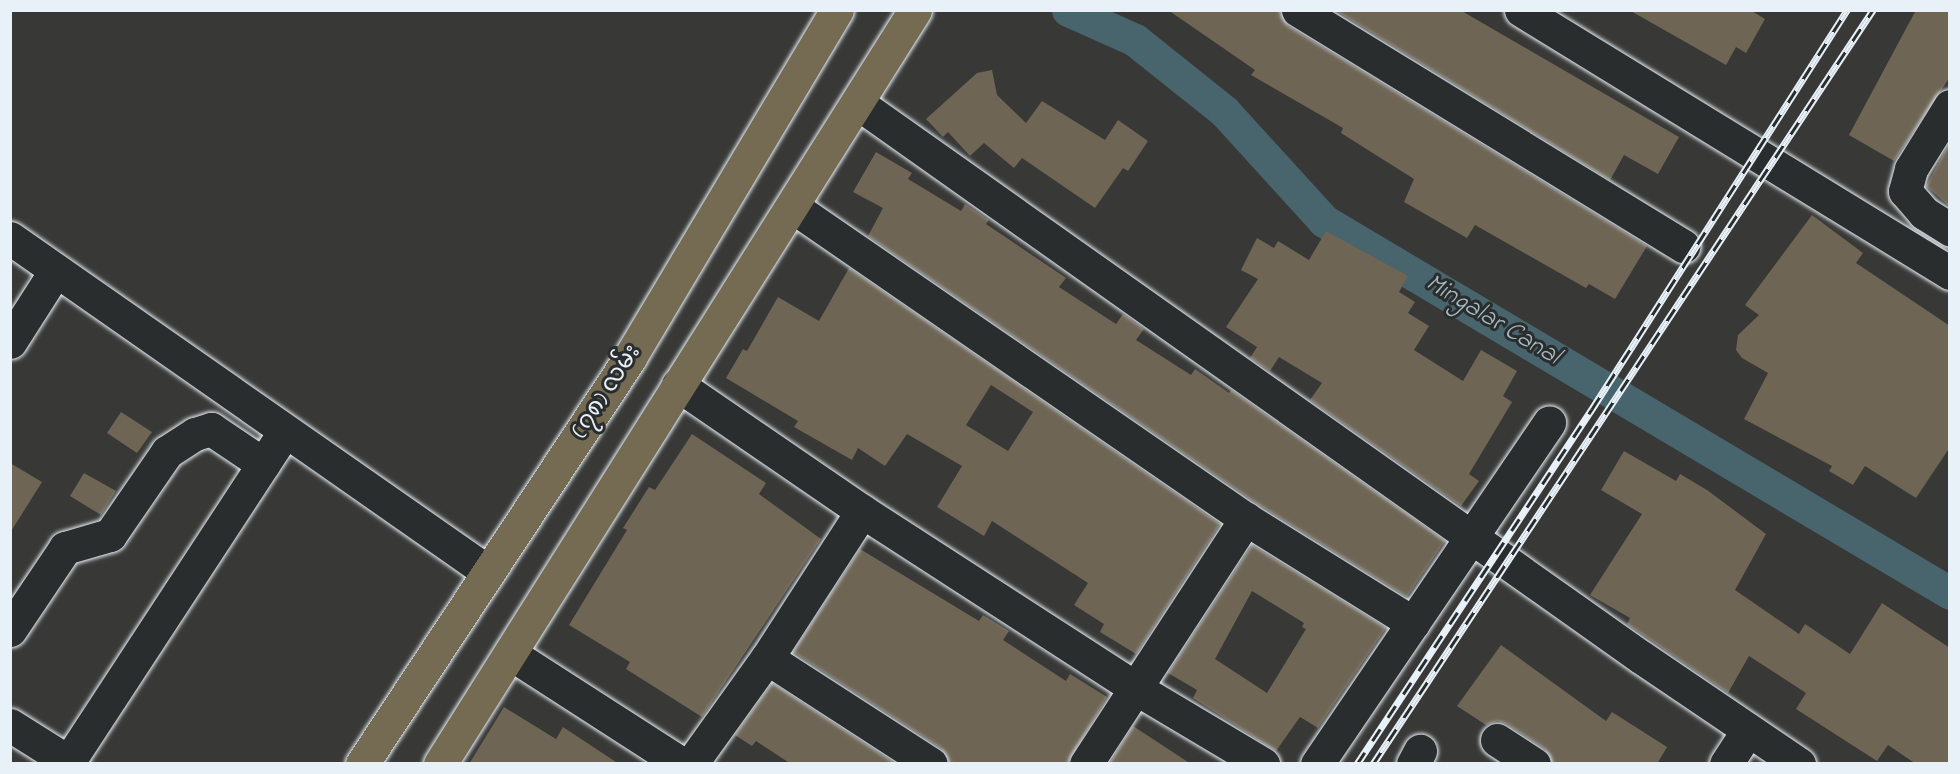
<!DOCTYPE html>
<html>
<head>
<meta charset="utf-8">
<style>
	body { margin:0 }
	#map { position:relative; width:1960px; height:774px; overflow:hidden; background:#383836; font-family:"Indie Flower","Noto Sans Myanmar",sans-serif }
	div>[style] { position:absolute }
	.canal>* { height:33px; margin:-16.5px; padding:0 16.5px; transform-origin:16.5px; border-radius:16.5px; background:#48646c }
	.building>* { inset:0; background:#6e6555 }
	.roads { filter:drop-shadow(0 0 2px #e8f1f8) drop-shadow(0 0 2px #e8f1f8) }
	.minor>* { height:33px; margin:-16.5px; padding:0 16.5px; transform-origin:16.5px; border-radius:16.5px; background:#2a2d2e }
	.major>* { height:33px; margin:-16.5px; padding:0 16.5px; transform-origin:16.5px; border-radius:16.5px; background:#746b52 }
	.rail>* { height:7px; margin-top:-3.5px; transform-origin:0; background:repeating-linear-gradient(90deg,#2a2d2e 0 14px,#e8f1f8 0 28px); box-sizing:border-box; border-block:2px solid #e8f1f8 }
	span { translate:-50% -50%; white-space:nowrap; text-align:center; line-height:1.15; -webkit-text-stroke:6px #2a2d2e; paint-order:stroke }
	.street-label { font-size:24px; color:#e8f1f8 }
	.water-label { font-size:26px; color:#a8b9c0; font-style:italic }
	.frame { position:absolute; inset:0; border:12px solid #e8f1f8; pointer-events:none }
</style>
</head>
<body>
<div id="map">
	<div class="canal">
		<i style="left:1068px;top:10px;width:73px;rotate:24.1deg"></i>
		<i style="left:1135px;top:40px;width:114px;rotate:38.6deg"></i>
		<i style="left:1224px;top:111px;width:149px;rotate:47.7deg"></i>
		<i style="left:1324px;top:221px;width:728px;rotate:30.72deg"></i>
	</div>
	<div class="building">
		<i style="clip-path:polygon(1168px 10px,1279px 10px,1288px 26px,1647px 246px,1615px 299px,1589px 284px,1586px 288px,1475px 225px,1467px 238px,1404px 202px,1414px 179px,1341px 133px,1343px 128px,1251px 75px,1255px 70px)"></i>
		<i style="clip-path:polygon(1335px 10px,1460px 10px,1679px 137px,1658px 174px,1624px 155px,1610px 180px)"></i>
		<i style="clip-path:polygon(1629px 10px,1750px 10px,1765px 19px,1746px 53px,1736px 47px,1726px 65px)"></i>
		<i style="clip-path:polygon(1916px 10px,1950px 10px,1950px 77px,1894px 161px,1849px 135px)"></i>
		<i style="clip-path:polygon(992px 70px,997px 95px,1026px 123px,1042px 101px,1105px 140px,1118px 120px,1148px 141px,1128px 171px,1123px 168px,1095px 208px,1022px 158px,1014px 168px,984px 143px,970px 156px,948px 132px,943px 137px,926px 119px,977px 73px)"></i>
		<i style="clip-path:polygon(1950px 142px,1950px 207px,1926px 186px)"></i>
		<i style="clip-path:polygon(876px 152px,912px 173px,908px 179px,961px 211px,965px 204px,989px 220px,986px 224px,1066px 278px,1059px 287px,1116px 324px,1123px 314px,1144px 329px,1136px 340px,1191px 375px,1195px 369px,1229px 393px,1231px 390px,1445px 541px,1407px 597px,1256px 503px,868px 236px,883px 208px,853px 192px)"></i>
		<i style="clip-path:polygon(1812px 215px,1863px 253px,1856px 263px,1950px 326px,1950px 447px,1916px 498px,1865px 466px,1853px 485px,1829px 471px,1832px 466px,1744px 419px,1768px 373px,1742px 358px,1736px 350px,1738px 335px,1759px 315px,1745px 305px)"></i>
		<i style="clip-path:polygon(1326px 231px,1408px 276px,1399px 292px,1415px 302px,1408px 313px,1429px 326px,1414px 350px,1463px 381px,1481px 350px,1517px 371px,1503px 396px,1512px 402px,1469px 474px,1479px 481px,1461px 506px,1310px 400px,1322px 383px,1279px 357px,1270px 371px,1250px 358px,1257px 347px,1226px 327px,1258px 279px,1241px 270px,1257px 238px,1274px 248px,1278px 241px,1309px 260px)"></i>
		<i style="clip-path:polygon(evenodd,849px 268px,1220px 524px,1136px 654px,1100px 632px,1104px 624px,1074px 605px,1088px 583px,992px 521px,984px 536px,937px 507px,962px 466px,907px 434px,885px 466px,858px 448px,852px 460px,794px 427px,798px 421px,726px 378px,743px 349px,747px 351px,778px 297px,819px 321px,849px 268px,991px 385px,1033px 412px,1008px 451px,966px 425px,991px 385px)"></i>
		<i style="clip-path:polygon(121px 412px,152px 432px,137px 453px,107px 433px)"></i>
		<i style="clip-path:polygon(692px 434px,766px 483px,759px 494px,821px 539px,702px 717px,626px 669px,630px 662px,569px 625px,627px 530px,623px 528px,649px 487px,655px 490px)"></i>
		<i style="clip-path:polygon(1624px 451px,1676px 481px,1680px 474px,1707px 490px,1766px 534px,1735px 590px,1799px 634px,1805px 624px,1850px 654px,1882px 603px,1950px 648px,1950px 764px,1916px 764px,1888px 745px,1877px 761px,1796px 709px,1806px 693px,1749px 656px,1728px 693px,1627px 624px,1630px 618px,1590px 595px,1642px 514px,1601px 490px)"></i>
		<i style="clip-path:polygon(10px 463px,42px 482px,10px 533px)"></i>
		<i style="clip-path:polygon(84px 473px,116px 491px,101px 515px,70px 496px)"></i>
		<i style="clip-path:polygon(evenodd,1252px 545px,1386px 628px,1318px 728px,1300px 717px,1276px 751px,1193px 698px,1197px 690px,1168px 673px,1252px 545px,1252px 591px,1304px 623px,1302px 627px,1306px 629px,1267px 693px,1215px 659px,1252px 591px)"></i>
		<i style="clip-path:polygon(860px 549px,979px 621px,983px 615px,1009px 631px,1003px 640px,1066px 681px,1070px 674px,1107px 697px,1067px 764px,950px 764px,941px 748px,793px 652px)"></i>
		<i style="clip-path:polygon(1501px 645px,1606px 721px,1612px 712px,1667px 747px,1657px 764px,1552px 764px,1545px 749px,1507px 724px,1497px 721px,1486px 725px,1457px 706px)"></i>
		<i style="clip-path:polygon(772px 683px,896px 764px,791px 764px,756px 741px,752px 746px,735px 735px)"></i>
		<i style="clip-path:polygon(504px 707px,556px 739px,563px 727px,619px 764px,469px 764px)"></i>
		<i style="clip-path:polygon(1133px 726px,1191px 764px,1109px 764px)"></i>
	</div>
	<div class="roads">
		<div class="minor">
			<i style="left:1298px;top:10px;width:452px;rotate:31.5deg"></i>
			<i style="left:1521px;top:10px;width:503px;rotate:31.51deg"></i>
			<i style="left:859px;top:104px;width:958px;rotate:35.27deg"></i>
			<i style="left:1641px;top:657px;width:191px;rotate:34.1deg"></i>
			<i style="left:1950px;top:106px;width:74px;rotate:121.8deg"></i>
			<i style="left:1911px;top:169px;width:23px;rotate:105deg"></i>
			<i style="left:1905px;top:191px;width:29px;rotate:49deg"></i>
			<i style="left:1924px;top:213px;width:31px;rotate:32deg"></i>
			<i style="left:793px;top:207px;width:550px;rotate:34.56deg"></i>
			<i style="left:1246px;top:519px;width:197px;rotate:31.9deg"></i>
			<i style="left:10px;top:238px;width:583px;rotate:34.94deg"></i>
			<i style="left:10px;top:342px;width:85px;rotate:-57.4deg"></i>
			<i style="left:678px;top:385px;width:223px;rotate:34.4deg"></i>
			<i style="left:862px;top:511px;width:328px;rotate:32.9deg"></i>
			<i style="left:1137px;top:689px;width:147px;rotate:30.8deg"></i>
			<i style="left:10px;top:630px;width:99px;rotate:-56.1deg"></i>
			<i style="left:65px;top:548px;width:47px;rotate:-16.1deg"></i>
			<i style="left:110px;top:535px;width:101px;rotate:-55.5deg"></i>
			<i style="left:167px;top:452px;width:33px;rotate:-33deg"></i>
			<i style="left:195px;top:434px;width:17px;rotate:-17deg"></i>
			<i style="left:211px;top:429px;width:63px;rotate:33.9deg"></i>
			<i style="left:511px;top:654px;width:203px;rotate:32.8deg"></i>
			<i style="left:767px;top:658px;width:195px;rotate:32.9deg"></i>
			<i style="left:10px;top:725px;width:73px;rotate:32.2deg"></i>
			<i style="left:1497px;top:740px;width:44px;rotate:33deg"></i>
			<i style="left:69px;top:761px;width:394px;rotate:-56.8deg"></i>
			<i style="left:691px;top:764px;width:130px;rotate:-54.4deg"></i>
			<i style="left:767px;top:658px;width:175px;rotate:-57.1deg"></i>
			<i style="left:1086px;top:764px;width:293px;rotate:-56.9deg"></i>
			<i style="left:1317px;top:764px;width:413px;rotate:-55.8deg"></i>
			<i style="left:1413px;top:764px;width:15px;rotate:-62deg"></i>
			<i style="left:1726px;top:764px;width:40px;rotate:-57.1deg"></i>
		</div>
		<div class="major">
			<i style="left:362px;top:764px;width:487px;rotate:-56.6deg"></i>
			<i style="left:630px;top:357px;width:404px;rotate:-59.2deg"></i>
			<i style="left:440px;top:764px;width:891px;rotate:-57.79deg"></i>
		</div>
	</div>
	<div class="rail">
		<i style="left:1357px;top:764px;width:426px;rotate:-56.5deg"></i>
		<i style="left:1592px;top:409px;width:474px;rotate:-57.4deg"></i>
		<i style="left:1373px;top:764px;width:905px;rotate:-56.45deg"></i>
	</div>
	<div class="street-label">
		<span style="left:607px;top:392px;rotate:-57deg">(၇၈) လမ်း</span>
	</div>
	<div class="water-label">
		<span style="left:1492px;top:321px;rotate:31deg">Mingalar Canal</span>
	</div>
	<div class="frame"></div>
</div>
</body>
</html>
